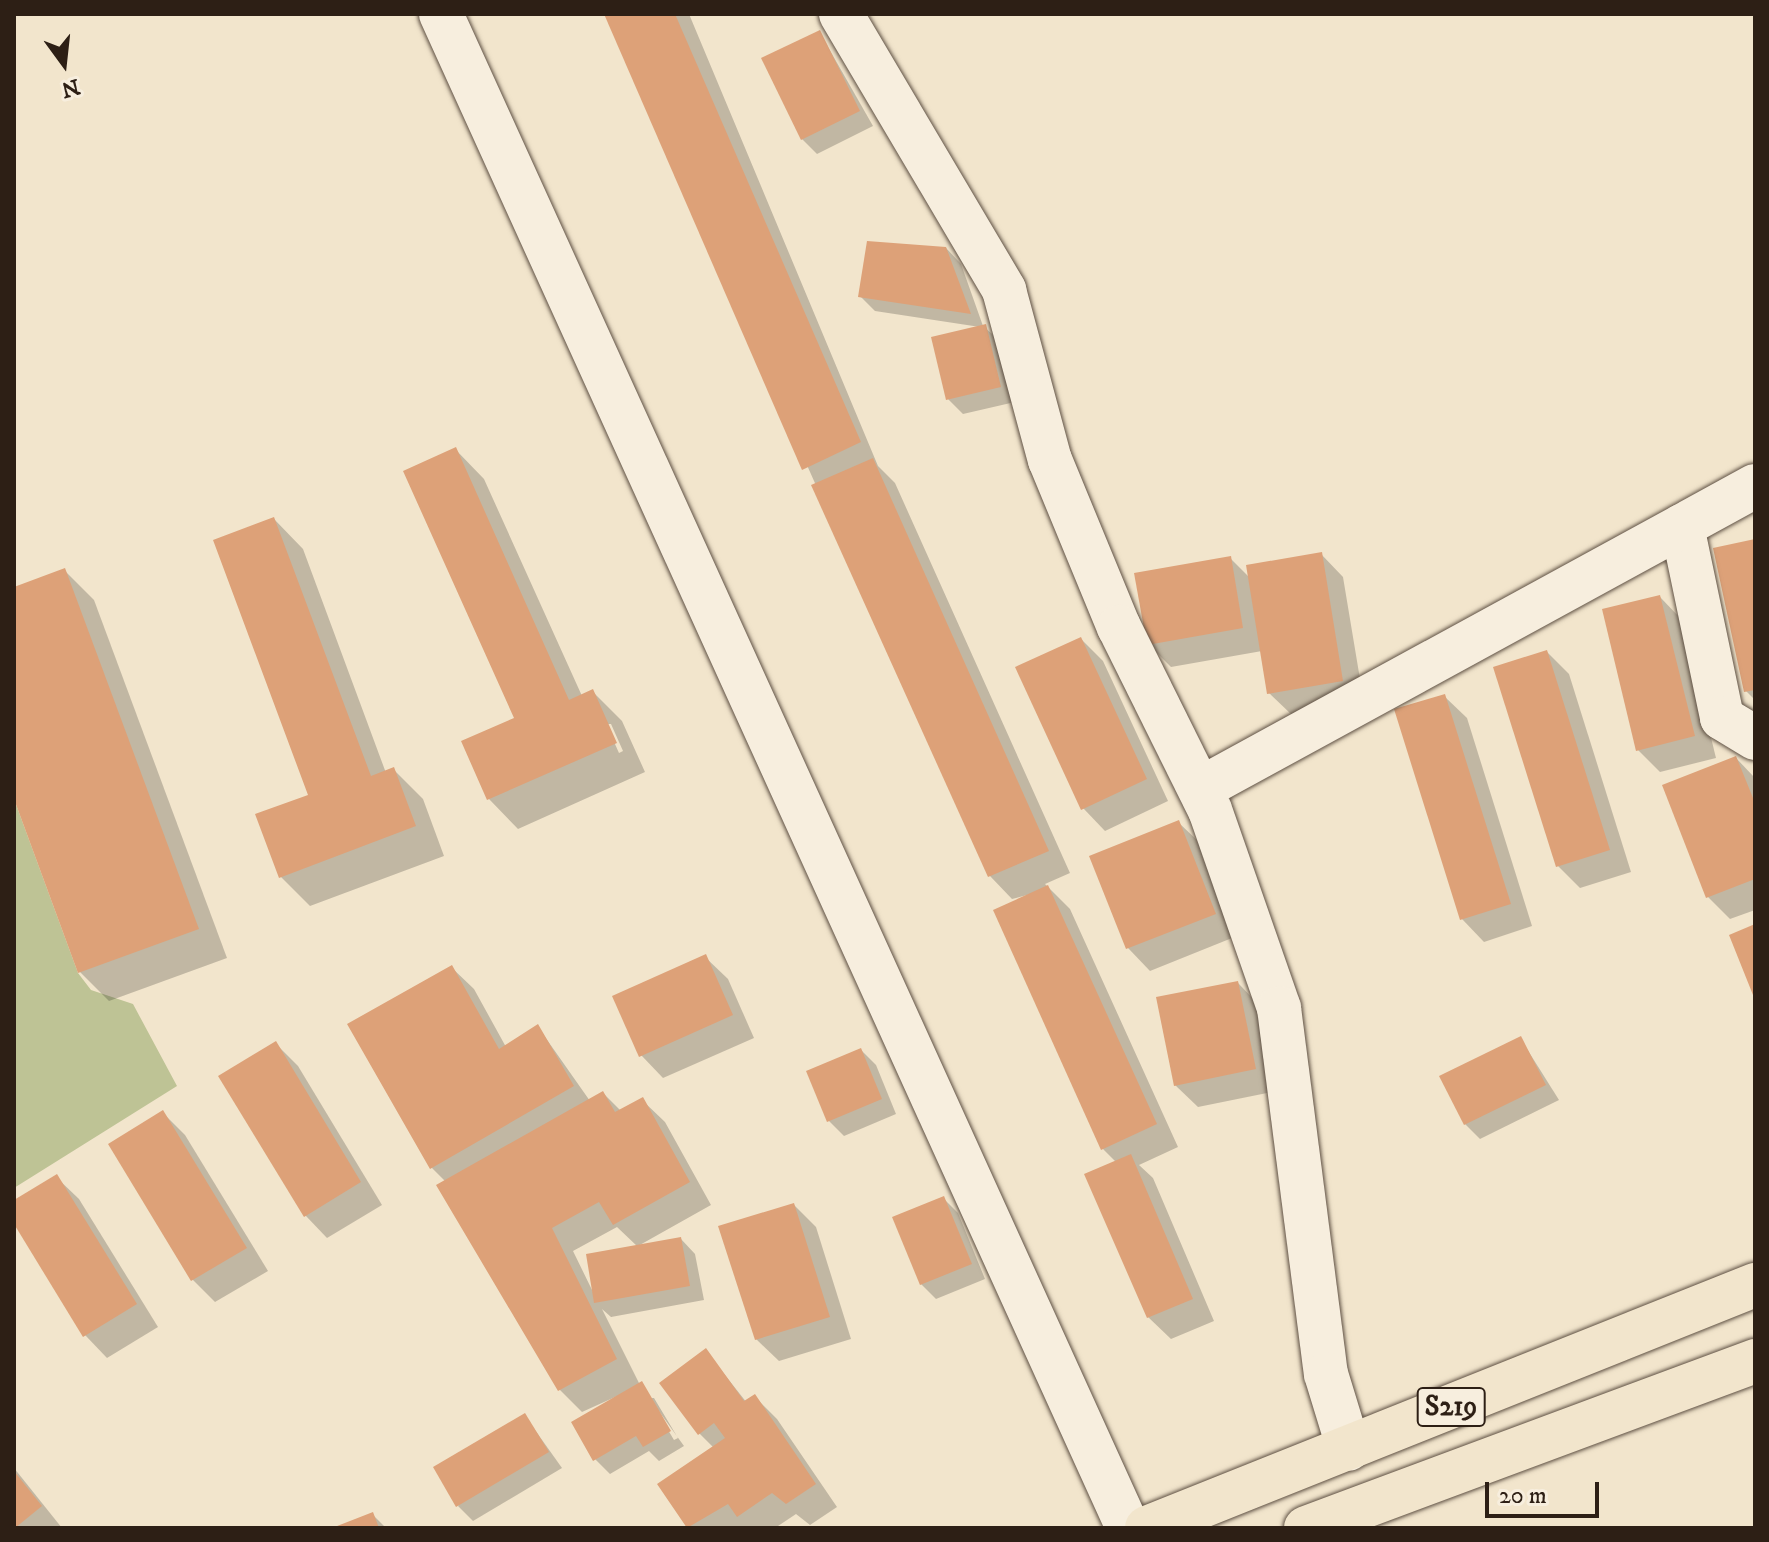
<!DOCTYPE html>
<html>
<head>
<meta charset="utf-8">
<style>
	body { margin:0 }
	#map { position:relative; width:1769px; height:1542px; overflow:hidden; background:#f2e5cc; font-family:"IM FELL DW Pica",serif }
	div>[style] { position:absolute }
	.green>* { inset:0; background:#bec395 }
	.shadow>* { inset:0; background:#0003 }
	.building>* { inset:0; background:#dda178 }
	.roads { filter:drop-shadow(0 0 2px #5e5043) drop-shadow(0 0 2px #5e5043) }
	.minor>* { height:44px; margin:-22px; padding:0 22px; transform-origin:22px; border-radius:22px; background:#f7eede }
	.major>* { height:44px; margin:-22px; padding:0 22px; transform-origin:22px; border-radius:22px; background:#f2e5cc }
	span { translate:-50% -50%; white-space:nowrap; text-align:center; line-height:1.15; -webkit-text-stroke:8px #f7eede; paint-order:stroke }
	.shield-label span { padding:2px 6px; background:#f7eede; border:2px solid; border-radius:6px; -webkit-text-stroke-width:0 }
	.shield-label { font-size:28px; color:#2d1f15; font-weight:700 }
	.frame { position:absolute; inset:0; border:16px solid #2d1f15; pointer-events:none }
	.north { position:absolute; left:24px; top:24px; width:80px; height:80px; -webkit-text-stroke:6px #f7eede; paint-order:stroke; rotate:165deg; font-size:22px; font-weight:700; line-height:32px; text-align:center; color:#2d1f15 }
	.north::after { content:''; display:block; margin:auto; width:28px; height:36px; background:#2d1f15; clip-path:polygon(50% 0,100% 100%,50% 72%,0 100%) }
	.scale { position:absolute; left:1485px; top:1482px; width:114px; height:36px; box-sizing:border-box; border:4px solid #2d1f15; border-top:0; padding-left:10px; font-size:24px; line-height:28px; white-space:nowrap; color:#2d1f15; -webkit-text-stroke:6px #f7eede; paint-order:stroke }
</style>
</head>
<body>
<div id="map">
	<div class="green">
		<i style="clip-path:polygon(14px 799px,78px 973px,91px 990px,133px 1004px,177px 1086px,14px 1188px)"></i>
	</div>
	<div class="shadow">
		<i style="clip-path:polygon(606px 14px,689px 14px,878px 466px,895px 483px,1070px 873px,1045px 884px,1070px 909px,1178px 1147px,1139px 1165px,1153px 1178px,1214px 1321px,1171px 1339px,1148px 1317px,1116px 1162px,1103px 1149px,1038px 892px,1012px 899px,990px 876px)"></i>
		<i style="clip-path:polygon(820px 33px,873px 126px,817px 154px,802px 139px)"></i>
		<i style="clip-path:polygon(946px 248px,961px 264px,983px 326px,1000px 341px,1015px 402px,963px 414px,948px 399px,980px 327px,875px 311px,860px 296px)"></i>
		<i style="clip-path:polygon(evenodd,455px 449px,484px 479px,582px 696px,593px 692px,622px 721px,645px 772px,518px 829px,489px 799px,463px 742px,516px 719px,455px 449px,606px 724px,611px 724px,623px 751px,619px 753px,606px 724px)"></i>
		<i style="clip-path:polygon(274px 519px,303px 549px,386px 773px,394px 770px,423px 799px,444px 856px,310px 906px,281px 877px,310px 796px)"></i>
		<i style="clip-path:polygon(1755px 541px,1755px 700px,1746px 691px)"></i>
		<i style="clip-path:polygon(1321px 554px,1343px 577px,1364px 703px,1292px 715px,1269px 693px,1262px 651px,1171px 667px,1148px 644px,1230px 558px,1250px 578px)"></i>
		<i style="clip-path:polygon(65px 571px,94px 600px,227px 958px,109px 1001px,80px 972px,14px 793px,14px 589px)"></i>
		<i style="clip-path:polygon(1660px 597px,1682px 620px,1716px 758px,1660px 772px,1638px 750px)"></i>
		<i style="clip-path:polygon(1081px 639px,1103px 661px,1168px 801px,1105px 831px,1083px 808px)"></i>
		<i style="clip-path:polygon(1547px 652px,1569px 674px,1631px 872px,1580px 888px,1558px 866px)"></i>
		<i style="clip-path:polygon(1444px 696px,1467px 718px,1532px 926px,1484px 942px,1462px 919px)"></i>
		<i style="clip-path:polygon(1736px 758px,1755px 778px,1755px 910px,1730px 919px,1708px 897px)"></i>
		<i style="clip-path:polygon(1178px 822px,1201px 844px,1237px 936px,1150px 971px,1128px 948px,1091px 857px)"></i>
		<i style="clip-path:polygon(705px 957px,728px 979px,754px 1038px,663px 1078px,641px 1055px)"></i>
		<i style="clip-path:polygon(evenodd,451px 967px,474px 989px,506px 1047px,538px 1027px,590px 1101px,603px 1093px,621px 1111px,642px 1100px,665px 1122px,711px 1205px,638px 1246px,681px 1239px,695px 1254px,704px 1300px,611px 1317px,602px 1309px,640px 1385px,684px 1446px,659px 1461px,649px 1451px,610px 1474px,595px 1459px,635px 1388px,582px 1412px,560px 1390px,439px 1186px,446px 1182px,432px 1168px,451px 967px,617px 1227px,638px 1247px,593px 1292px,573px 1251px,617px 1227px,451px 967px,649px 1398px,654px 1398px,678px 1438px,674px 1440px,649px 1398px)"></i>
		<i style="clip-path:polygon(1238px 983px,1260px 1006px,1277px 1091px,1198px 1107px,1175px 1085px)"></i>
		<i style="clip-path:polygon(1520px 1038px,1559px 1100px,1480px 1139px,1465px 1124px)"></i>
		<i style="clip-path:polygon(275px 1043px,298px 1066px,382px 1205px,327px 1238px,305px 1215px)"></i>
		<i style="clip-path:polygon(861px 1050px,876px 1065px,896px 1114px,844px 1136px,829px 1121px)"></i>
		<i style="clip-path:polygon(163px 1113px,185px 1135px,268px 1271px,215px 1302px,193px 1280px)"></i>
		<i style="clip-path:polygon(56px 1177px,79px 1199px,158px 1327px,107px 1358px,85px 1335px,14px 1220px,14px 1203px)"></i>
		<i style="clip-path:polygon(943px 1198px,958px 1213px,985px 1279px,936px 1299px,921px 1284px)"></i>
		<i style="clip-path:polygon(794px 1205px,816px 1227px,851px 1339px,779px 1361px,756px 1339px)"></i>
		<i style="clip-path:polygon(706px 1351px,747px 1403px,755px 1397px,777px 1419px,837px 1507px,810px 1525px,796px 1514px,775px 1528px,690px 1528px,660px 1484px,714px 1448px,699px 1433px)"></i>
		<i style="clip-path:polygon(525px 1416px,562px 1468px,473px 1521px,458px 1506px)"></i>
		<i style="clip-path:polygon(14px 1468px,62px 1528px,14px 1528px)"></i>
		<i style="clip-path:polygon(373px 1515px,386px 1528px,337px 1528px)"></i>
	</div>
	<div class="building">
		<i style="clip-path:polygon(604px 14px,675px 14px,861px 442px,802px 470px)"></i>
		<i style="clip-path:polygon(820px 30px,860px 111px,801px 140px,761px 58px)"></i>
		<i style="clip-path:polygon(867px 241px,946px 247px,971px 314px,858px 297px)"></i>
		<i style="clip-path:polygon(986px 324px,1001px 387px,946px 400px,931px 337px)"></i>
		<i style="clip-path:polygon(456px 447px,569px 700px,593px 689px,617px 743px,487px 800px,461px 741px,514px 718px,403px 471px)"></i>
		<i style="clip-path:polygon(873px 458px,1049px 851px,988px 877px,811px 485px)"></i>
		<i style="clip-path:polygon(274px 517px,371px 776px,394px 767px,416px 826px,279px 878px,255px 814px,308px 795px,213px 540px)"></i>
		<i style="clip-path:polygon(1755px 539px,1755px 690px,1744px 692px,1713px 548px)"></i>
		<i style="clip-path:polygon(1322px 552px,1343px 681px,1267px 694px,1246px 565px)"></i>
		<i style="clip-path:polygon(1231px 556px,1243px 628px,1147px 645px,1134px 573px)"></i>
		<i style="clip-path:polygon(65px 568px,199px 929px,78px 973px,14px 799px,14px 587px)"></i>
		<i style="clip-path:polygon(1660px 595px,1695px 736px,1636px 751px,1602px 609px)"></i>
		<i style="clip-path:polygon(1081px 637px,1147px 779px,1081px 810px,1015px 667px)"></i>
		<i style="clip-path:polygon(1547px 650px,1610px 850px,1556px 867px,1493px 667px)"></i>
		<i style="clip-path:polygon(1445px 694px,1511px 904px,1460px 920px,1394px 709px)"></i>
		<i style="clip-path:polygon(1736px 756px,1755px 803px,1755px 879px,1706px 898px,1662px 785px)"></i>
		<i style="clip-path:polygon(1179px 820px,1216px 914px,1126px 949px,1089px 856px)"></i>
		<i style="clip-path:polygon(1048px 885px,1157px 1124px,1101px 1150px,993px 910px)"></i>
		<i style="clip-path:polygon(1755px 924px,1755px 1000px,1729px 935px)"></i>
		<i style="clip-path:polygon(706px 954px,733px 1015px,639px 1057px,612px 996px)"></i>
		<i style="clip-path:polygon(452px 965px,499px 1049px,538px 1024px,574px 1086px,430px 1169px,347px 1024px)"></i>
		<i style="clip-path:polygon(1238px 981px,1256px 1069px,1174px 1086px,1156px 997px)"></i>
		<i style="clip-path:polygon(1521px 1036px,1546px 1085px,1464px 1125px,1439px 1076px)"></i>
		<i style="clip-path:polygon(276px 1041px,361px 1182px,304px 1217px,218px 1076px)"></i>
		<i style="clip-path:polygon(861px 1048px,882px 1099px,827px 1122px,806px 1071px)"></i>
		<i style="clip-path:polygon(603px 1091px,615px 1112px,643px 1097px,690px 1182px,613px 1225px,599px 1202px,552px 1228px,617px 1359px,558px 1391px,436px 1185px)"></i>
		<i style="clip-path:polygon(163px 1110px,247px 1248px,191px 1281px,108px 1144px)"></i>
		<i style="clip-path:polygon(1131px 1154px,1193px 1299px,1147px 1318px,1084px 1174px)"></i>
		<i style="clip-path:polygon(57px 1174px,137px 1304px,83px 1337px,14px 1224px,14px 1200px)"></i>
		<i style="clip-path:polygon(944px 1196px,972px 1264px,920px 1285px,892px 1217px)"></i>
		<i style="clip-path:polygon(794px 1203px,830px 1317px,755px 1340px,718px 1226px)"></i>
		<i style="clip-path:polygon(681px 1237px,690px 1286px,594px 1303px,586px 1254px)"></i>
		<i style="clip-path:polygon(706px 1348px,744px 1401px,755px 1394px,816px 1484px,786px 1504px,772px 1493px,737px 1517px,728px 1504px,687px 1528px,657px 1484px,725px 1438px,714px 1423px,698px 1435px,659px 1383px)"></i>
		<i style="clip-path:polygon(642px 1381px,671px 1431px,643px 1447px,636px 1436px,593px 1461px,571px 1422px)"></i>
		<i style="clip-path:polygon(525px 1413px,549px 1452px,456px 1507px,433px 1467px)"></i>
		<i style="clip-path:polygon(14px 1471px,42px 1506px,15px 1528px,14px 1528px)"></i>
		<i style="clip-path:polygon(373px 1512px,379px 1528px,332px 1528px)"></i>
	</div>
	<div class="roads">
		<div class="minor">
			<i style="left:441px;top:14px;width:1663px;rotate:65.59deg"></i>
			<i style="left:841px;top:14px;width:321px;rotate:59.4deg"></i>
			<i style="left:1004px;top:290px;width:176px;rotate:74.9deg"></i>
			<i style="left:1050px;top:460px;width:181px;rotate:67.6deg"></i>
			<i style="left:1119px;top:627px;width:204px;rotate:63.6deg"></i>
			<i style="left:1210px;top:810px;width:210px;rotate:70.8deg"></i>
			<i style="left:1279px;top:1008px;width:369px;rotate:82.7deg"></i>
			<i style="left:1326px;top:1374px;width:78px;rotate:73deg"></i>
			<i style="left:1682px;top:526px;width:196px;rotate:78.2deg"></i>
			<i style="left:1722px;top:718px;width:39px;rotate:31deg"></i>
			<i style="left:1200px;top:789px;width:632px;rotate:-28.63deg"></i>
		</div>
		<div class="major">
			<i style="left:1147px;top:1528px;width:655px;rotate:-21.79deg"></i>
			<i style="left:1306px;top:1528px;width:479px;rotate:-20.4deg"></i>
		</div>
	</div>
	<div class="shield-label">
		<span style="left:1451px;top:1407px">S219</span>
	</div>
	<div class="frame"></div>
	<div class="north">N</div>
	<div class="scale">20 m</div>
</div>
</body>
</html>
